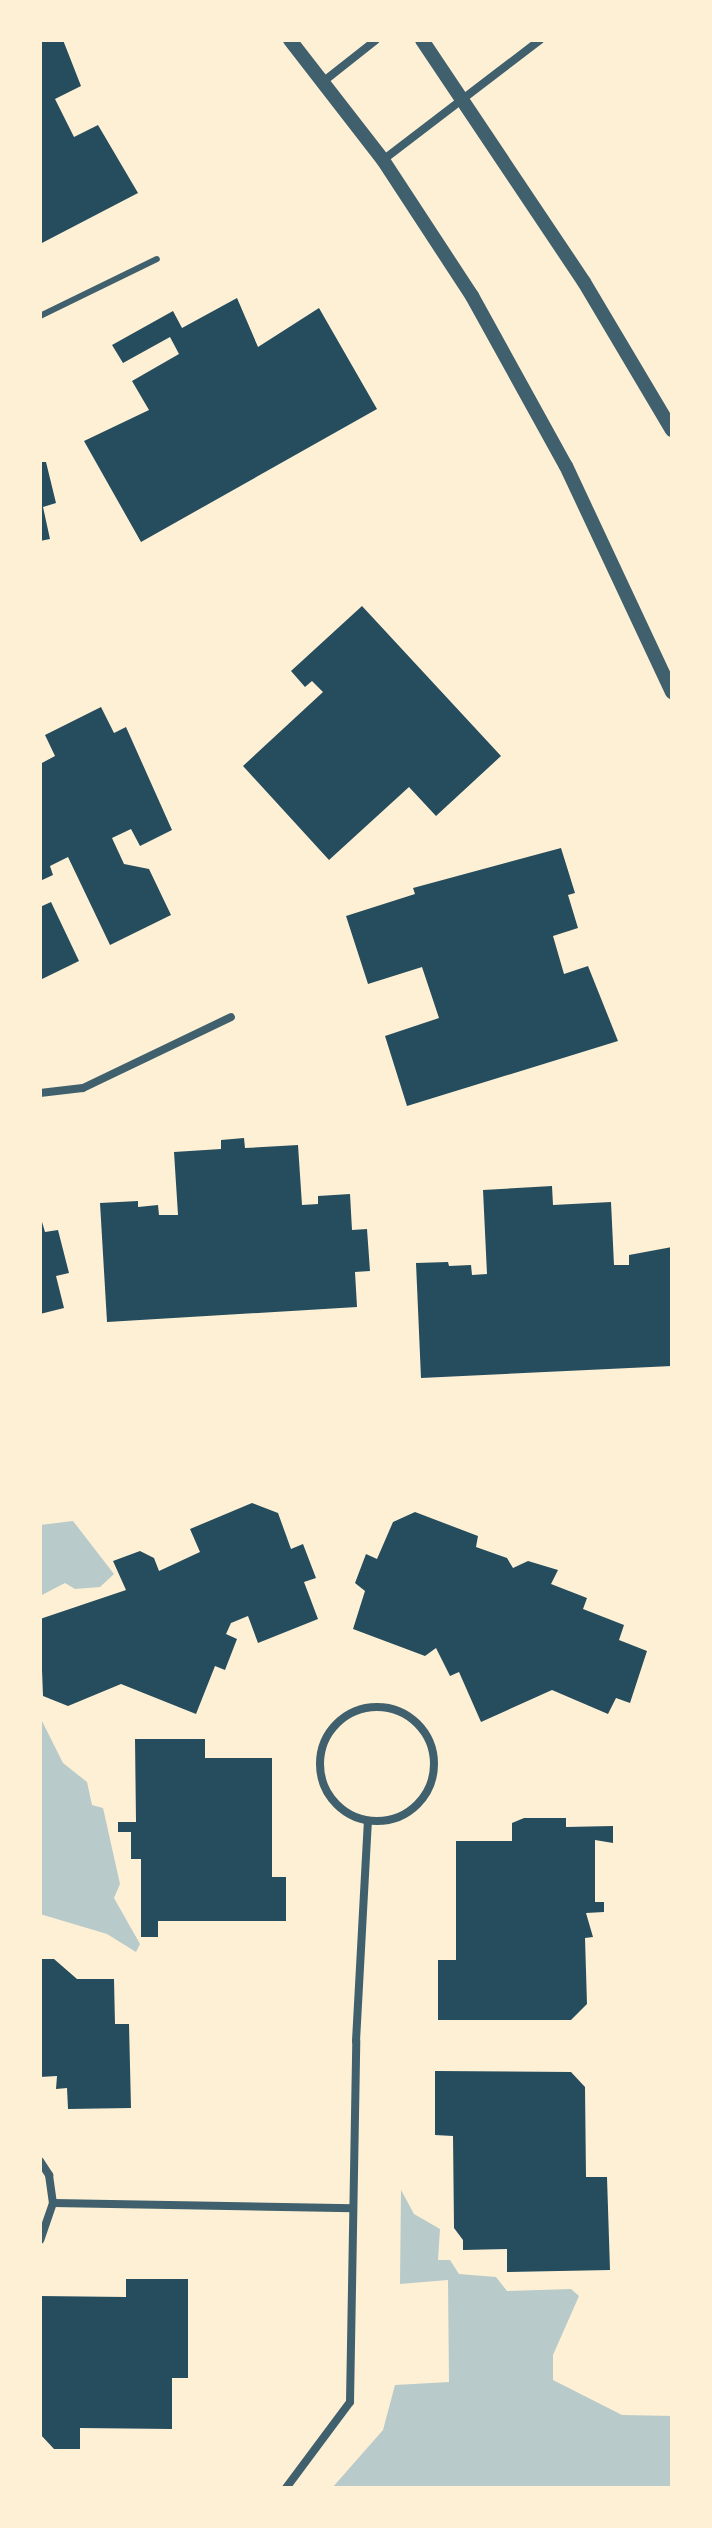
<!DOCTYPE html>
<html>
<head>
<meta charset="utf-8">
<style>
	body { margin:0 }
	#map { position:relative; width:712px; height:2528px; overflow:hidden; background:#fdf0d5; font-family:"PT Sans Narrow",sans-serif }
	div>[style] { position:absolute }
	.green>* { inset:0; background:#b9caca }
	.building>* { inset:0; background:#264d5e }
	.service>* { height:6px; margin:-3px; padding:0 3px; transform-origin:3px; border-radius:3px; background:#3f606c }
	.minor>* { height:8px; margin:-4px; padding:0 4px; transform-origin:4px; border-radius:4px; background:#3f606c }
	.minor>.ring { margin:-4px; padding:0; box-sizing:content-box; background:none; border:8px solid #3f606c; border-radius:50% }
	.tertiary>* { height:14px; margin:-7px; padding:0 7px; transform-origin:7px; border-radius:7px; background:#3f606c }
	span { translate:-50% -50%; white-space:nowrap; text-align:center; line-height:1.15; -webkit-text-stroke:8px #fdf0d5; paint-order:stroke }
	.frame { position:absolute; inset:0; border:42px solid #fdf0d5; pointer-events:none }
</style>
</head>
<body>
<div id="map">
	<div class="green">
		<i style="clip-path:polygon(73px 1521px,114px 1574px,100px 1587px,75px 1589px,65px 1583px,40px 1596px,40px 1525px)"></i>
		<i style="clip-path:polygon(40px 1717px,63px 1763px,87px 1782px,92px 1805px,103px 1808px,120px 1884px,114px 1898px,140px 1944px,136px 1952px,107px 1934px,40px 1914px)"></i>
		<i style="clip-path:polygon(401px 2190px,414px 2214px,440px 2229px,438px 2260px,450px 2260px,459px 2274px,496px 2277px,507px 2291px,571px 2289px,579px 2296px,553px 2355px,553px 2380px,622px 2415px,672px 2416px,672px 2488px,332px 2488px,383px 2430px,395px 2385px,449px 2382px,448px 2280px,400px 2284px)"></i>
	</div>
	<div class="building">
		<i style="clip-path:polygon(40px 40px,63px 40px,81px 86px,55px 99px,74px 137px,98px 125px,138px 193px,40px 244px)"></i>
		<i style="clip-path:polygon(237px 298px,258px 347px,319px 308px,377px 409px,141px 542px,84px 441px,149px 410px,132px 381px,179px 354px,170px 337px,123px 363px,112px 345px,173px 311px,182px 328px)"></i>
		<i style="clip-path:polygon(40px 462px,46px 462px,56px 503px,43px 507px,50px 539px,40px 541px)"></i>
		<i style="clip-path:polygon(362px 606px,501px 756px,436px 816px,409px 787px,329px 860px,243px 766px,323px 692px,312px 681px,305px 687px,291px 671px)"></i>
		<i style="clip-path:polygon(101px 707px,114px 733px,126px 727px,172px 830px,140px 846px,131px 829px,112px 838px,124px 864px,149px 869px,171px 915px,110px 945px,68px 857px,50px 866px,53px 875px,40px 881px,40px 764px,55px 756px,45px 735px)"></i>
		<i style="clip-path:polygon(561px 848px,575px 893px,568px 895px,578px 928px,553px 936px,564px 974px,588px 966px,618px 1041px,407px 1106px,385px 1036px,439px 1018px,422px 967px,368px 984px,346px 916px,415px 894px,413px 888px)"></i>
		<i style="clip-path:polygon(51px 902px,79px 961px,40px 980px,40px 907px)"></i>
		<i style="clip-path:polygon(244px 1138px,245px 1148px,298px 1145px,302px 1205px,318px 1204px,318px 1196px,350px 1194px,352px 1230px,367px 1229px,370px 1271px,355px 1272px,357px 1307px,107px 1322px,100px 1203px,138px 1201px,138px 1207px,158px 1205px,159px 1215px,178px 1215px,174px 1152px,221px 1149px,221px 1140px)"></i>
		<i style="clip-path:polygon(552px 1186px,553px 1205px,611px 1202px,614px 1265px,629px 1265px,629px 1255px,672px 1247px,672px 1366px,421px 1378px,416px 1263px,448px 1262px,449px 1266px,471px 1265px,472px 1275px,487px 1274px,483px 1190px)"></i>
		<i style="clip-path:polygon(40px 1215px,45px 1232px,58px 1230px,69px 1273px,56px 1276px,64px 1308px,40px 1314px)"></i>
		<i style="clip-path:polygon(252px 1503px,278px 1513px,291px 1549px,303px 1544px,316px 1578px,304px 1582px,318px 1619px,258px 1643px,248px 1616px,231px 1623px,226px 1634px,237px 1639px,225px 1670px,215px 1666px,196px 1714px,121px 1684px,68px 1706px,43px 1696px,40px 1619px,126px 1590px,113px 1561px,140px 1551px,154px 1558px,159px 1571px,200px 1552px,190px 1529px)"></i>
		<i style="clip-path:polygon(415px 1512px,478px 1536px,476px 1547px,507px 1558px,513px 1568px,528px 1561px,558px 1570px,551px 1584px,587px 1598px,583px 1609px,624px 1625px,619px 1640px,647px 1651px,630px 1703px,616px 1698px,608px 1714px,552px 1690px,481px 1722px,459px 1672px,450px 1676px,436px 1648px,425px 1656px,353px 1629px,365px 1591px,355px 1583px,366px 1554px,377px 1559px,393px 1522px)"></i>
		<i style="clip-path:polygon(135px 1739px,205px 1739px,205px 1758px,272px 1758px,272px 1877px,286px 1877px,286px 1921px,158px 1921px,158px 1937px,141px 1937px,141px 1859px,131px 1859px,131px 1832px,118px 1832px,118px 1822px,136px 1822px)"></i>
		<i style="clip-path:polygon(524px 1818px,566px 1818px,566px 1827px,613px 1826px,613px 1843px,595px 1840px,595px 1902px,604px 1902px,604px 1912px,586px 1913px,593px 1937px,585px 1938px,587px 2004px,571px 2020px,438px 2020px,438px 1960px,456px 1960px,456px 1841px,512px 1841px,512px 1823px)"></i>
		<i style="clip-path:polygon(40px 1959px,54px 1959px,77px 1979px,114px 1979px,115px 2024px,129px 2024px,131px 2108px,68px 2109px,67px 2088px,56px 2089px,57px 2076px,40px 2077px)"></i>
		<i style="clip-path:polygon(435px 2071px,571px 2072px,585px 2087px,586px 2177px,607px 2177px,610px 2270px,507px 2272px,507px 2249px,463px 2250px,463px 2240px,454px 2228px,453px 2136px,435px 2135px)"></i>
		<i style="clip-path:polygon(126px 2279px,188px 2279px,188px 2378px,172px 2378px,172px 2429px,80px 2428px,80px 2449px,54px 2449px,40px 2434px,40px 2296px,126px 2297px)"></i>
	</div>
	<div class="service">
		<i style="left:40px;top:316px;width:130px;rotate:-26deg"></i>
	</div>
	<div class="minor">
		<i style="left:324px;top:81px;width:66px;rotate:-38.3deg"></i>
		<i style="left:383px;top:160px;width:198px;rotate:-37.4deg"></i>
		<i style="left:40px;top:1093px;width:43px;rotate:-6.6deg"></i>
		<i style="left:83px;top:1088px;width:164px;rotate:-25.6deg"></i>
		<i class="ring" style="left:320px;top:1707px;width:106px;height:106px"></i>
		<i style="left:40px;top:2161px;width:17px;rotate:57deg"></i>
		<i style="left:49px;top:2175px;width:28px;rotate:82deg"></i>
		<i style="left:53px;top:2203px;width:39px;rotate:109deg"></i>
		<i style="left:53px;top:2203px;width:300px;rotate:1deg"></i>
		<i style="left:286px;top:2488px;width:107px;rotate:-53.3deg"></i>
		<i style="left:350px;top:2402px;width:361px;rotate:-89deg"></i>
		<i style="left:356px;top:2041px;width:219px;rotate:-86.9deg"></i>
	</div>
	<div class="tertiary">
		<i style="left:290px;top:40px;width:152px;rotate:52.2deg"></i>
		<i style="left:383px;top:160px;width:163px;rotate:56.8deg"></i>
		<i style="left:472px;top:296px;width:194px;rotate:61.1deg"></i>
		<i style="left:566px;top:466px;width:250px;rotate:64.9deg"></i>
		<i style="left:422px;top:40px;width:291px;rotate:56.2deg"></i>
		<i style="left:584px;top:282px;width:172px;rotate:59.3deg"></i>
	</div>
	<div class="frame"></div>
</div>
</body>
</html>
